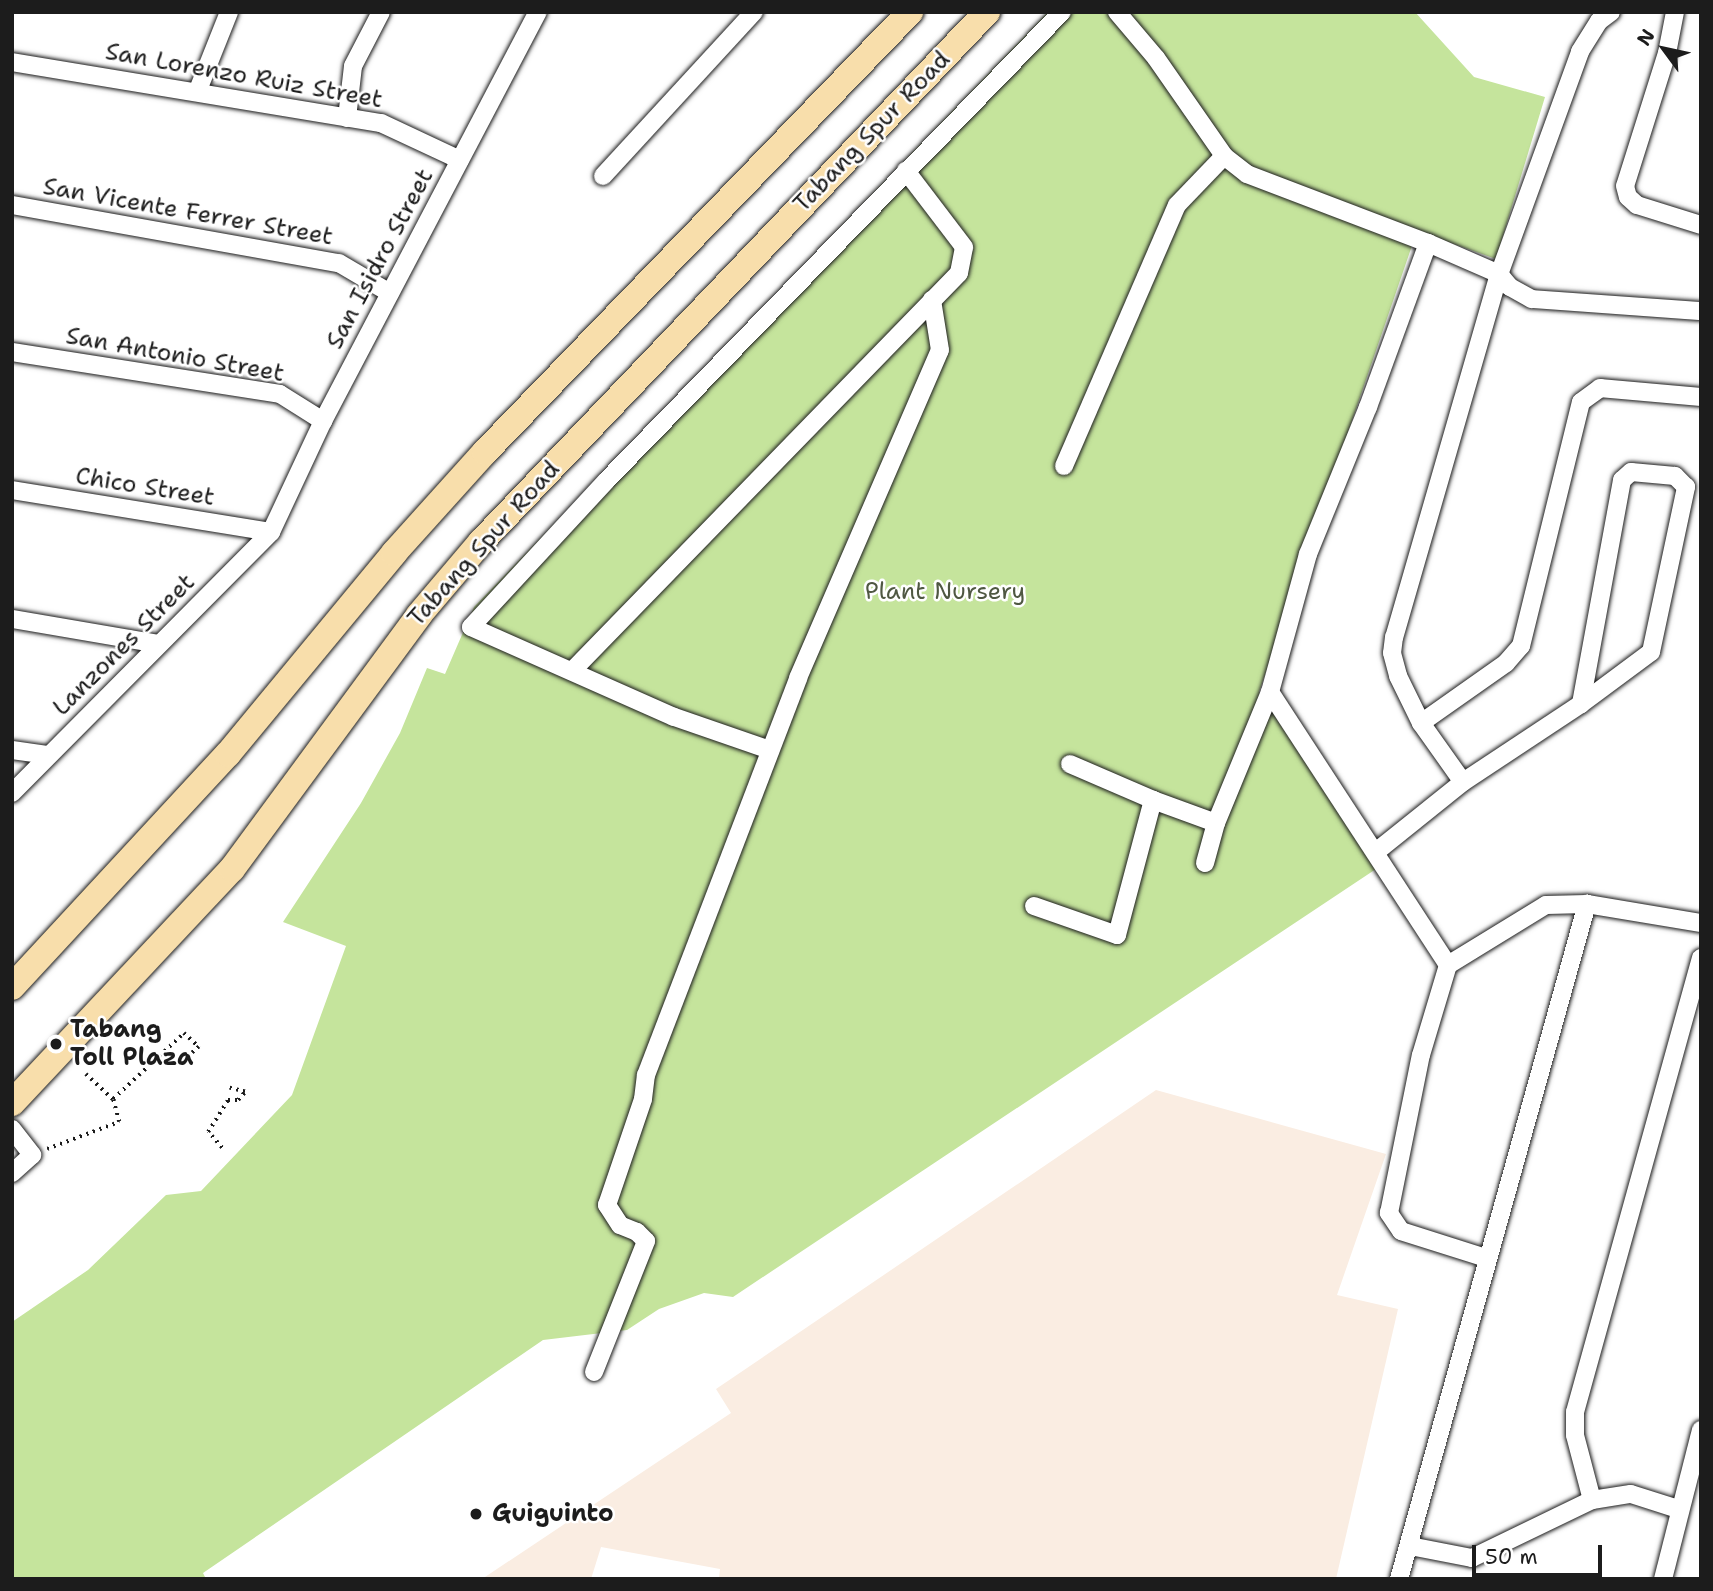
<!DOCTYPE html>
<html>
<head>
<meta charset="utf-8">
<style>
	body { margin:0 }
	#map { position:relative; width:1713px; height:1591px; overflow:hidden; background:#fff; font-family:"Shantell Sans",sans-serif }
	div>[style] { position:absolute }
	.built>* { inset:0; background:#faede2 }
	.green>* { inset:0; background:#c5e49c }
	.path>* { height:3.5px; margin-top:-1.75px; transform-origin:0; background:repeating-linear-gradient(90deg,#1c1c1c 0 2px,transparent 0 7px) }
	.roads { filter:drop-shadow(0 0 2px #1c1c1c) drop-shadow(0 0 2px #1c1c1c) }
	.minor>* { height:18px; margin:-9px; padding:0 9px; transform-origin:9px; border-radius:9px; background:#fff }
	.highway>* { height:26px; margin:-13px; padding:0 13px; transform-origin:13px; border-radius:13px; background:#f8deab }
	.dots>* { width:19px; height:19px; translate:-50% -50%; box-sizing:border-box; border:4px solid #fff; border-radius:50% }
	span { translate:-50% -50%; white-space:nowrap; text-align:center; line-height:1.15; -webkit-text-stroke:5px #fff; paint-order:stroke }
	.street-label { font-size:24px; color:#1c1c1c }
	.park-label { font-size:24px; color:#4f5842 }
	.poi-label { font-size:24px; color:#1c1c1c; font-weight:700 }
	.left { translate:0 -50%; text-align:left }
	.frame { position:absolute; inset:0; border:14px solid #1c1c1c; pointer-events:none }
	.north { position:absolute; left:1629px; top:14px; width:70px; height:70px; -webkit-text-stroke:5px #fff; paint-order:stroke; rotate:303deg; font-size:19px; font-weight:700; line-height:28px; text-align:center; color:#1c1c1c }
	.north::after { content:''; display:block; margin:auto; width:24px; height:32px; background:#1c1c1c; clip-path:polygon(50% 0,100% 100%,50% 72%,0 100%) }
	.scale { position:absolute; left:1472px; top:1545px; width:130px; height:32px; box-sizing:border-box; border:4px solid #1c1c1c; border-top:0; padding-left:9px; font-size:21px; line-height:24px; white-space:nowrap; color:#1c1c1c; -webkit-text-stroke:5px #fff; paint-order:stroke }
</style>
</head>
<body>
<div id="map">
	<div class="built">
		<i style="clip-path:polygon(1156px 1090px,1386px 1154px,1337px 1295px,1398px 1309px,1336px 1579px,719px 1579px,720px 1569px,601px 1547px,591px 1579px,482px 1579px,731px 1413px,716px 1389px)"></i>
	</div>
	<div class="green">
		<i style="clip-path:polygon(1048px 12px,1415px 12px,1474px 77px,1545px 97px,1496px 259px,1417px 231px,1259px 692px,1376px 869px,733px 1297px,704px 1293px,659px 1309px,627px 1330px,543px 1340px,203px 1573px,206px 1579px,12px 1579px,12px 1322px,88px 1270px,166px 1195px,201px 1191px,292px 1095px,346px 946px,283px 922px,361px 803px,400px 733px,427px 668px,445px 674px,474px 607px)"></i>
	</div>
	<div class="path">
		<i style="left:86px;top:1074px;width:37px;rotate:43deg"></i>
		<i style="left:113px;top:1099px;width:97px;rotate:-42.9deg"></i>
		<i style="left:184px;top:1033px;width:21px;rotate:43deg"></i>
		<i style="left:199px;top:1047px;width:9px;rotate:139deg"></i>
		<i style="left:222px;top:1148px;width:21px;rotate:-131deg"></i>
		<i style="left:208px;top:1132px;width:38px;rotate:-58deg"></i>
		<i style="left:228px;top:1100px;width:10px"></i>
		<i style="left:238px;top:1100px;width:11px;rotate:-49deg"></i>
		<i style="left:245px;top:1092px;width:16px;rotate:-166deg"></i>
		<i style="left:47px;top:1149px;width:77px;rotate:-20.6deg"></i>
		<i style="left:119px;top:1122px;width:23px;rotate:-105deg"></i>
	</div>
	<div class="roads">
		<div class="minor">
			<i style="left:1117px;top:12px;width:60px;rotate:49.7deg"></i>
			<i style="left:1156px;top:58px;width:119px;rotate:55.2deg"></i>
			<i style="left:1224px;top:156px;width:29px;rotate:38deg"></i>
			<i style="left:1247px;top:174px;width:194px;rotate:20.9deg"></i>
			<i style="left:1428px;top:243px;width:175px;rotate:110.1deg"></i>
			<i style="left:1368px;top:407px;width:159px;rotate:112.2deg"></i>
			<i style="left:1308px;top:554px;width:143px;rotate:105.4deg"></i>
			<i style="left:1270px;top:692px;width:326px;rotate:56.9deg"></i>
			<i style="left:1611px;top:12px;width:15px;rotate:143deg"></i>
			<i style="left:1599px;top:21px;width:36px;rotate:122deg"></i>
			<i style="left:1580px;top:52px;width:236px;rotate:110deg"></i>
			<i style="left:1499px;top:274px;width:378px;rotate:106.1deg"></i>
			<i style="left:1394px;top:637px;width:16px;rotate:97deg"></i>
			<i style="left:1392px;top:653px;width:24px;rotate:75deg"></i>
			<i style="left:1398px;top:676px;width:52px;rotate:63.9deg"></i>
			<i style="left:1421px;top:723px;width:104px;rotate:-35.2deg"></i>
			<i style="left:1506px;top:663px;width:23px;rotate:-49deg"></i>
			<i style="left:1521px;top:646px;width:251px;rotate:-76.2deg"></i>
			<i style="left:1581px;top:402px;width:24px;rotate:-36deg"></i>
			<i style="left:1600px;top:388px;width:101px;rotate:5.1deg"></i>
			<i style="left:1675px;top:12px;width:42px;rotate:101deg"></i>
			<i style="left:1667px;top:53px;width:139px;rotate:107.5deg"></i>
			<i style="left:1625px;top:186px;width:11px;rotate:75deg"></i>
			<i style="left:1628px;top:197px;width:12px;rotate:42deg"></i>
			<i style="left:1637px;top:205px;width:67px;rotate:17.4deg"></i>
			<i style="left:12px;top:62px;width:374px;rotate:9.4deg"></i>
			<i style="left:381px;top:123px;width:87px;rotate:25.1deg"></i>
			<i style="left:198px;top:90px;width:84px;rotate:-68.3deg"></i>
			<i style="left:347px;top:118px;width:52px;rotate:-83.4deg"></i>
			<i style="left:353px;top:66px;width:61px;rotate:-62.6deg"></i>
			<i style="left:603px;top:176px;width:223px;rotate:-47.4deg"></i>
			<i style="left:12px;top:205px;width:332px;rotate:10.1deg"></i>
			<i style="left:339px;top:263px;width:59px;rotate:30.5deg"></i>
			<i style="left:1428px;top:243px;width:77px;rotate:23.6deg"></i>
			<i style="left:1499px;top:274px;width:17px;rotate:50deg"></i>
			<i style="left:1510px;top:287px;width:25px;rotate:29deg"></i>
			<i style="left:1532px;top:299px;width:169px;rotate:4.1deg"></i>
			<i style="left:12px;top:352px;width:271px;rotate:8.9deg"></i>
			<i style="left:280px;top:394px;width:51px;rotate:32.1deg"></i>
			<i style="left:1064px;top:466px;width:284px;rotate:-66.6deg"></i>
			<i style="left:1177px;top:205px;width:68px;rotate:-46.2deg"></i>
			<i style="left:12px;top:490px;width:262px;rotate:9.2deg"></i>
			<i style="left:12px;top:619px;width:148px;rotate:9.7deg"></i>
			<i style="left:572px;top:671px;width:555px;rotate:-45.8deg"></i>
			<i style="left:959px;top:273px;width:26px;rotate:-79deg"></i>
			<i style="left:964px;top:247px;width:96px;rotate:-127.3deg"></i>
			<i style="left:1421px;top:723px;width:72px;rotate:54.6deg"></i>
			<i style="left:12px;top:750px;width:37px;rotate:8deg"></i>
			<i style="left:770px;top:750px;width:102px;rotate:-161deg"></i>
			<i style="left:674px;top:717px;width:222px;rotate:-156.1deg"></i>
			<i style="left:471px;top:627px;width:199px;rotate:-47.2deg"></i>
			<i style="left:606px;top:481px;width:654px;rotate:-45.81deg"></i>
			<i style="left:1070px;top:764px;width:90px;rotate:23.4deg"></i>
			<i style="left:12px;top:793px;width:368px;rotate:-45.2deg"></i>
			<i style="left:271px;top:532px;width:123px;rotate:-64.9deg"></i>
			<i style="left:323px;top:421px;width:462px;rotate:-62.3deg"></i>
			<i style="left:1377px;top:851px;width:110px;rotate:-38.7deg"></i>
			<i style="left:1463px;top:782px;width:141px;rotate:-33.5deg"></i>
			<i style="left:1581px;top:704px;width:87px;rotate:-36.6deg"></i>
			<i style="left:1651px;top:652px;width:169px;rotate:-78deg"></i>
			<i style="left:1686px;top:487px;width:16px;rotate:-135deg"></i>
			<i style="left:1675px;top:476px;width:44px;rotate:-174.8deg"></i>
			<i style="left:1631px;top:472px;width:12px;rotate:138deg"></i>
			<i style="left:1622px;top:480px;width:228px;rotate:100.4deg"></i>
			<i style="left:1205px;top:863px;width:41px;rotate:-74.6deg"></i>
			<i style="left:1216px;top:823px;width:142px;rotate:-67.6deg"></i>
			<i style="left:1034px;top:906px;width:88px;rotate:19.3deg"></i>
			<i style="left:1117px;top:935px;width:140px;rotate:-75.1deg"></i>
			<i style="left:1153px;top:800px;width:67px;rotate:20.1deg"></i>
			<i style="left:12px;top:1129px;width:33px;rotate:52deg"></i>
			<i style="left:32px;top:1155px;width:27px;rotate:138deg"></i>
			<i style="left:1486px;top:1258px;width:89px;rotate:-162.4deg"></i>
			<i style="left:1401px;top:1231px;width:22px;rotate:-124deg"></i>
			<i style="left:1389px;top:1213px;width:161px;rotate:-78.6deg"></i>
			<i style="left:1421px;top:1055px;width:94px;rotate:-73.3deg"></i>
			<i style="left:1448px;top:965px;width:115px;rotate:-31.5deg"></i>
			<i style="left:1546px;top:905px;width:41px;rotate:-1.4deg"></i>
			<i style="left:1587px;top:904px;width:116px;rotate:9.5deg"></i>
			<i style="left:594px;top:1372px;width:141px;rotate:-68.3deg"></i>
			<i style="left:646px;top:1241px;width:13px;rotate:-135deg"></i>
			<i style="left:637px;top:1232px;width:18px;rotate:-158deg"></i>
			<i style="left:620px;top:1225px;width:24px;rotate:-123deg"></i>
			<i style="left:607px;top:1205px;width:112px;rotate:-71.2deg"></i>
			<i style="left:643px;top:1099px;width:24px;rotate:-83deg"></i>
			<i style="left:646px;top:1075px;width:425px;rotate:-69deg"></i>
			<i style="left:798px;top:678px;width:357px;rotate:-66.6deg"></i>
			<i style="left:940px;top:350px;width:51px;rotate:-99.1deg"></i>
			<i style="left:1592px;top:1500px;width:67px;rotate:-104.7deg"></i>
			<i style="left:1575px;top:1435px;width:23px;rotate:-90deg"></i>
			<i style="left:1575px;top:1412px;width:471px;rotate:-74.5deg"></i>
			<i style="left:1410px;top:1546px;width:63px;rotate:11deg"></i>
			<i style="left:1472px;top:1558px;width:133px;rotate:-25.8deg"></i>
			<i style="left:1592px;top:1500px;width:39px;rotate:-9deg"></i>
			<i style="left:1631px;top:1494px;width:49px;rotate:17.7deg"></i>
			<i style="left:1399px;top:1579px;width:701px;rotate:-74.44deg"></i>
			<i style="left:1663px;top:1579px;width:154px;rotate:-75.7deg"></i>
		</div>
		<div class="highway">
			<i style="left:12px;top:987px;width:318px;rotate:-47.2deg"></i>
			<i style="left:228px;top:754px;width:261px;rotate:-50.4deg"></i>
			<i style="left:394px;top:553px;width:136px;rotate:-48deg"></i>
			<i style="left:485px;top:452px;width:612px;rotate:-45.99deg"></i>
			<i style="left:12px;top:1103px;width:321px;rotate:-46.8deg"></i>
			<i style="left:232px;top:869px;width:315px;rotate:-53.6deg"></i>
			<i style="left:419px;top:615px;width:96px;rotate:-49.7deg"></i>
			<i style="left:481px;top:542px;width:733px;rotate:-46.33deg"></i>
		</div>
	</div>
	<div class="dots">
		<i style="left:56px;top:1044px;background:#1c1c1c"></i>
		<i style="left:476px;top:1514px;background:#1c1c1c"></i>
	</div>
	<div class="street-label">
		<span style="left:244px;top:76px;rotate:10deg">San Lorenzo Ruiz Street</span>
		<span style="left:872px;top:132px;rotate:-46deg">Tabang Spur Road</span>
		<span style="left:188px;top:212px;rotate:10deg">San Vicente Ferrer Street</span>
		<span style="left:380px;top:259px;rotate:-62deg">San Isidro Street</span>
		<span style="left:175px;top:355px;rotate:10deg">San Antonio Street</span>
		<span style="left:145px;top:487px;rotate:9deg">Chico Street</span>
		<span style="left:484px;top:544px;rotate:-48deg">Tabang Spur Road</span>
		<span style="left:124px;top:645px;rotate:-45deg">Lanzones Street</span>
	</div>
	<div class="park-label">
		<span style="left:945px;top:592px">Plant Nursery</span>
	</div>
	<div class="poi-label">
		<span class="left" style="left:70px;top:1044px">Tabang<br>Toll Plaza</span>
		<span class="left" style="left:492px;top:1514px">Guiguinto</span>
	</div>
	<div class="frame"></div>
	<div class="north">N</div>
	<div class="scale">50 m</div>
</div>
</body>
</html>
